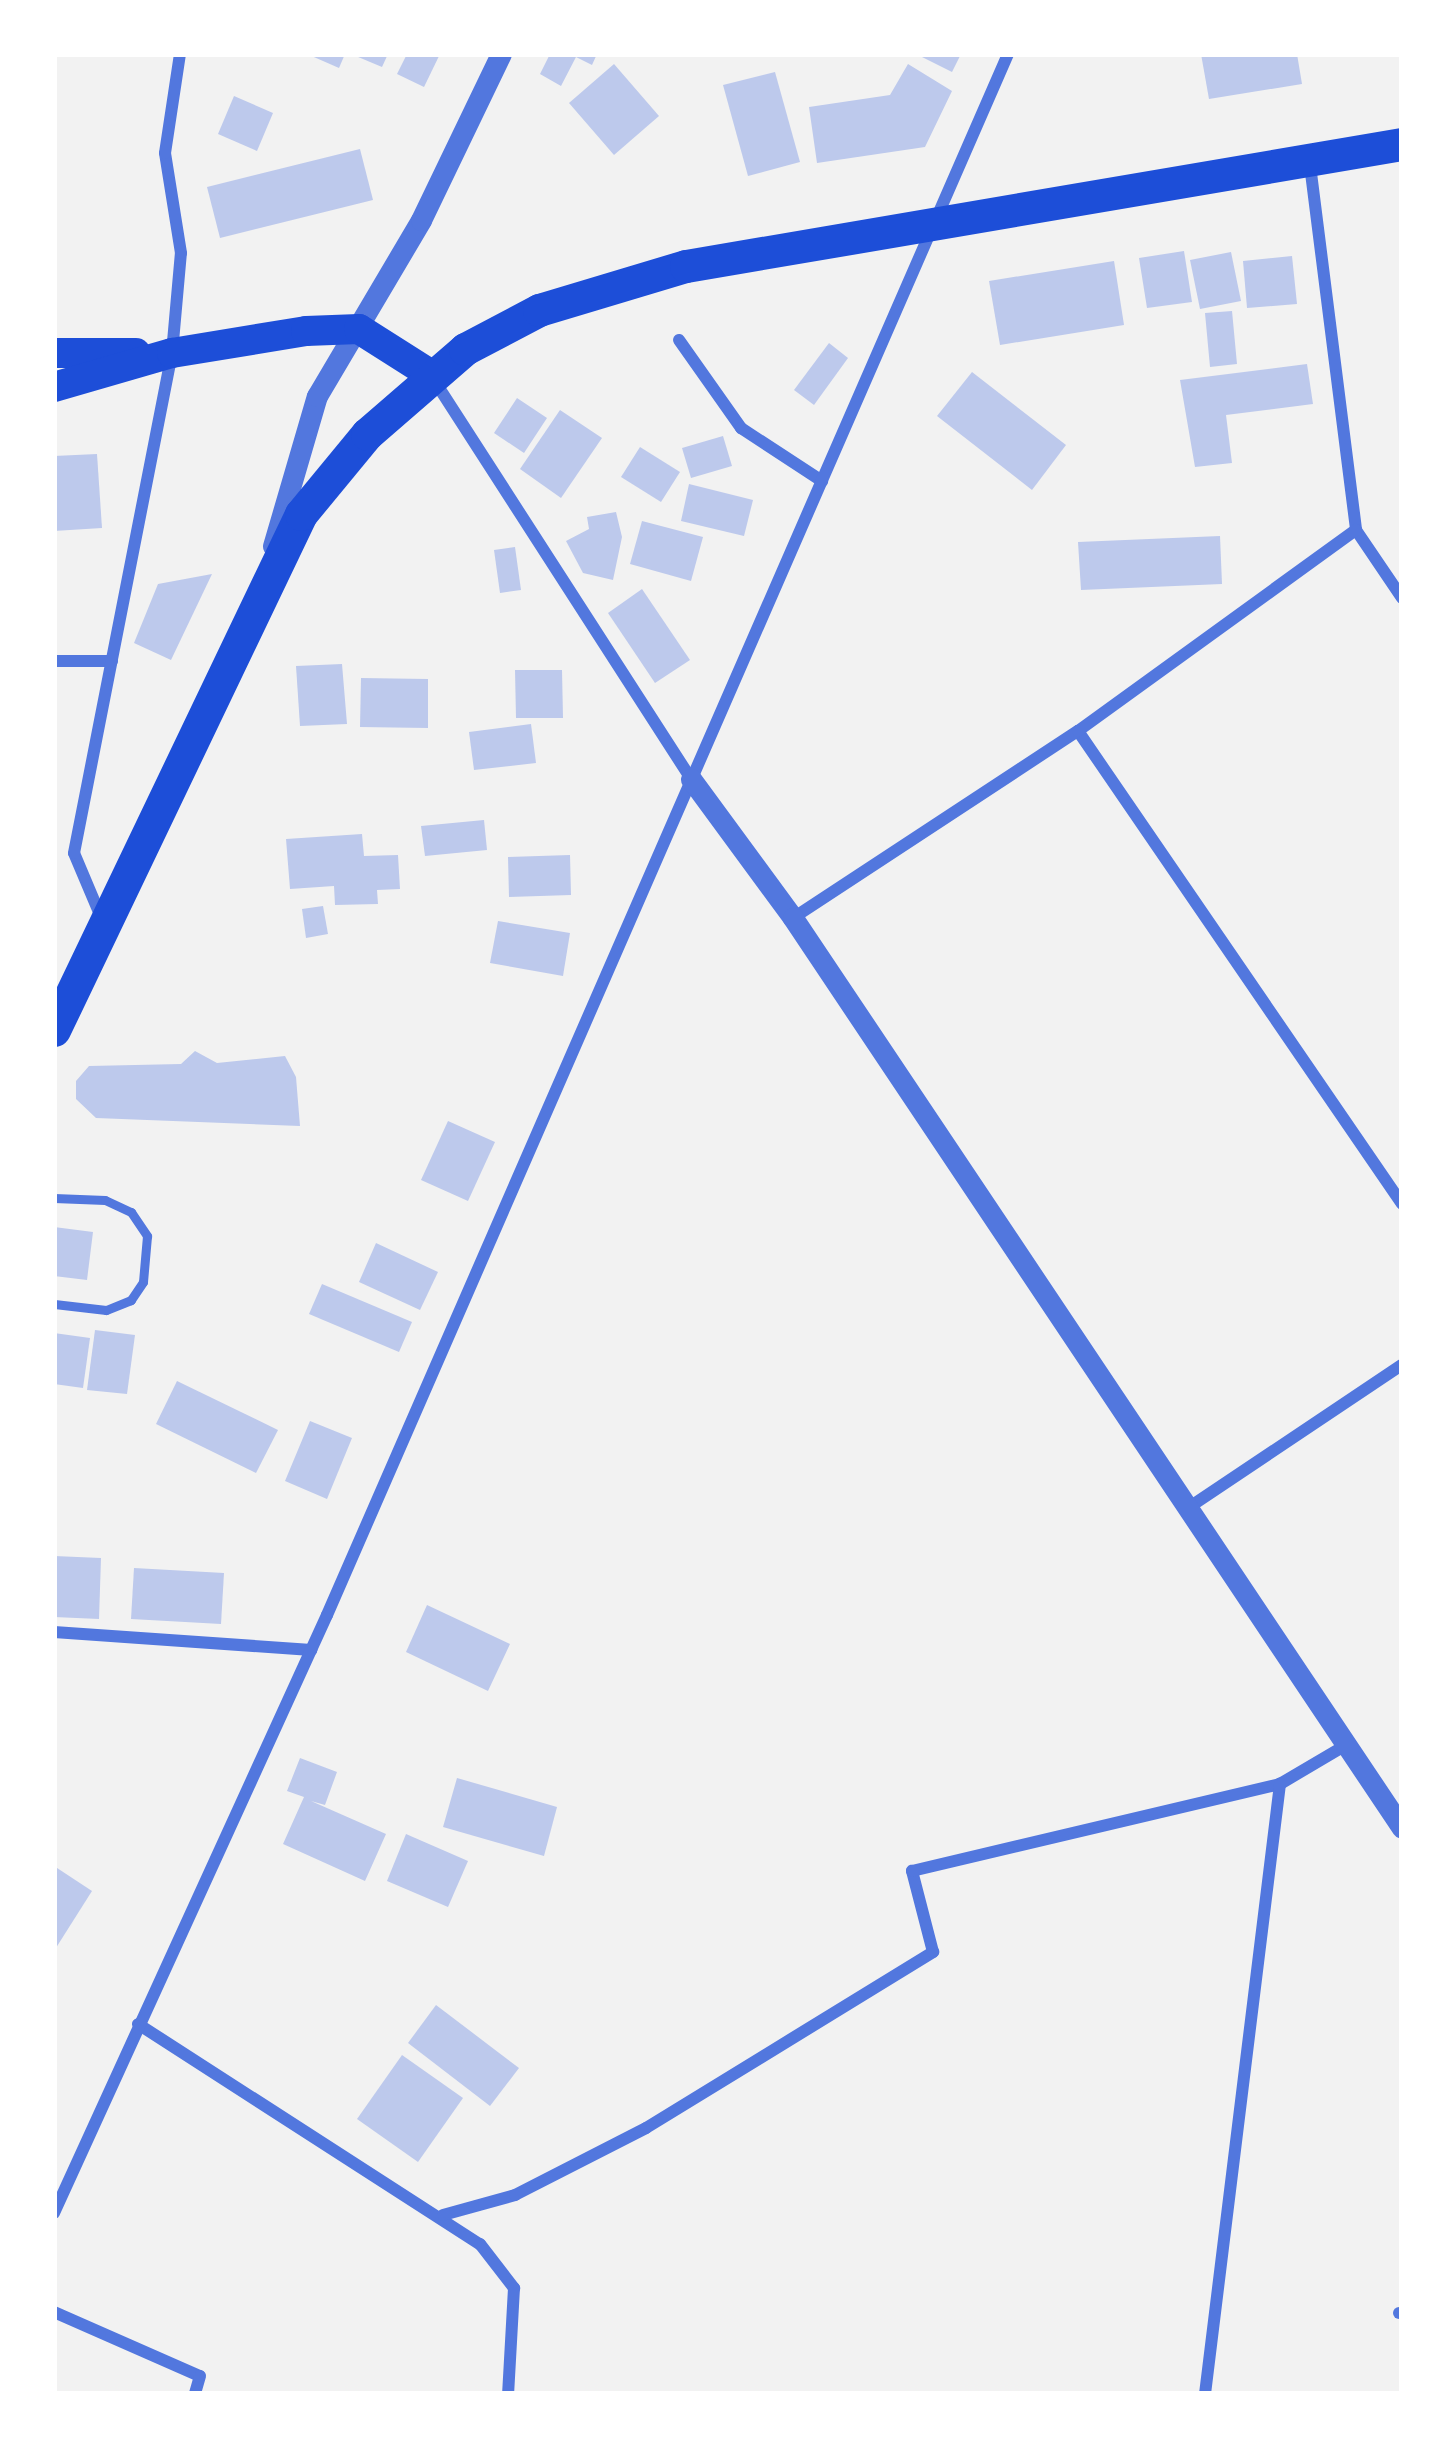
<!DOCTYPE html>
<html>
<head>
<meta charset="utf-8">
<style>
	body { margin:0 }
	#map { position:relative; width:1456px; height:2448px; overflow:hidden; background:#f2f2f2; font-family:"Asap Condensed",sans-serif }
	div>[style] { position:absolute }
	.building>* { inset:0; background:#bdc9ec }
	.service>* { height:9px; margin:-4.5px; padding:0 4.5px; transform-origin:4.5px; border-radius:4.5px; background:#5277de }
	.minor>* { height:12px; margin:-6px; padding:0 6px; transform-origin:6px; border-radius:6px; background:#5277de }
	.tertiary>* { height:21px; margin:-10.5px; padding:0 10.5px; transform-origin:10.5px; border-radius:10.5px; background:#5277de }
	.primary>* { height:30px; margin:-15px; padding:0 15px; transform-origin:15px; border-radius:15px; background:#1d4ed8 }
	.trunk>* { height:33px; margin:-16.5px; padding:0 16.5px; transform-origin:16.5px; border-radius:16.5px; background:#1d4ed8 }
	span { translate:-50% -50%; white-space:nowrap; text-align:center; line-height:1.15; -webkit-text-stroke:9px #fff; paint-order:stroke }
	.frame { position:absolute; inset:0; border:57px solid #fff; pointer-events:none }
</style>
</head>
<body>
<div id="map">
	<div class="building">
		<i style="clip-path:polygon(307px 54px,345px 54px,339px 68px)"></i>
		<i style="clip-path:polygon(351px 54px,388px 54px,382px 67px)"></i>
		<i style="clip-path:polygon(407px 54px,440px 54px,424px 87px,397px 74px)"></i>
		<i style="clip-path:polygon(550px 54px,597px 54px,592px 65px,576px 57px,561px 86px,540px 74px)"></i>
		<i style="clip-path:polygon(916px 54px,961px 54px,952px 72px)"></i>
		<i style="clip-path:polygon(1201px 54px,1297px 54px,1302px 84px,1209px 99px)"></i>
		<i style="clip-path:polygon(614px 64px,659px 116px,614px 155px,569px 103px)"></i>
		<i style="clip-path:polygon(908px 64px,952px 91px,925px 147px,817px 163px,809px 107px,890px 95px)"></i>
		<i style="clip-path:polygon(775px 72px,800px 162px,748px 176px,723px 85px)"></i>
		<i style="clip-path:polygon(234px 96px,273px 113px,257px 151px,218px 134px)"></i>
		<i style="clip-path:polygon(360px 149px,373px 200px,220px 238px,207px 187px)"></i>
		<i style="clip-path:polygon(1184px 251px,1192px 302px,1147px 308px,1139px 258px)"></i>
		<i style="clip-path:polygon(1231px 252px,1241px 301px,1200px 309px,1190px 260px)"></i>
		<i style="clip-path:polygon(1292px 256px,1297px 304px,1247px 308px,1243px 261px)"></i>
		<i style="clip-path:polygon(1114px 261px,1124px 325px,1000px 345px,989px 281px)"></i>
		<i style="clip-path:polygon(1232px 311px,1237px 364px,1210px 367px,1205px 313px)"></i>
		<i style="clip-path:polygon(829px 343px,848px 358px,814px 405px,794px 390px)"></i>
		<i style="clip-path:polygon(1307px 364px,1313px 404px,1226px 415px,1232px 463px,1195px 467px,1180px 380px)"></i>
		<i style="clip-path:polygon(972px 372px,1066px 445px,1032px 490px,937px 416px)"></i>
		<i style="clip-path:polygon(517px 398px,547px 418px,524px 453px,494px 433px)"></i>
		<i style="clip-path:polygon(560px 410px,602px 438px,561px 498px,520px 469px)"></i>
		<i style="clip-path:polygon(723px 436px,732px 466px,691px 478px,682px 448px)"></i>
		<i style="clip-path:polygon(640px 447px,680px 472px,661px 502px,621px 477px)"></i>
		<i style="clip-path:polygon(97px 454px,102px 528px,54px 531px,54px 456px)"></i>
		<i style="clip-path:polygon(689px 484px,753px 500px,744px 536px,681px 521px)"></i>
		<i style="clip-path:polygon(616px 512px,622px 537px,613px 580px,583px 573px,566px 541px,589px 529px,587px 517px)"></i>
		<i style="clip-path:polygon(642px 521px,703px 537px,691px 581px,630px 564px)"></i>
		<i style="clip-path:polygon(1220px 536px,1222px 584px,1081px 590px,1078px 542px)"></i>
		<i style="clip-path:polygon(515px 547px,521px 590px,500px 593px,494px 550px)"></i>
		<i style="clip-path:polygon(212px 574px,171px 660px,134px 643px,158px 584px)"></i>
		<i style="clip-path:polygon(642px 589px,690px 660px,655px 683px,608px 613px)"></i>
		<i style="clip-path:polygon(342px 664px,347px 724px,300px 726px,296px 666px)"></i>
		<i style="clip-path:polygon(515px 670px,562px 670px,563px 718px,516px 718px)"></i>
		<i style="clip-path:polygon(361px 678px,428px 679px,428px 728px,360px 727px)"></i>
		<i style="clip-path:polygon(531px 724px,536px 763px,474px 770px,469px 732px)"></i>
		<i style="clip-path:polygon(484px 820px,487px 850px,425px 856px,421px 826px)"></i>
		<i style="clip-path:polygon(362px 834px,364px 856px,398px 855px,400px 889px,377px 890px,378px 904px,335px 905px,334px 886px,290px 889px,286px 839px)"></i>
		<i style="clip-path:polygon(570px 855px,571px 895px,509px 897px,508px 857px)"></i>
		<i style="clip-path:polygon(323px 906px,328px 934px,306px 938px,302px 909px)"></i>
		<i style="clip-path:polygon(498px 921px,570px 933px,563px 976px,490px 963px)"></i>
		<i style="clip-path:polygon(195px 1051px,217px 1063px,285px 1056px,296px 1077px,300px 1126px,96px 1118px,76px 1099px,76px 1081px,89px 1066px,181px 1064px)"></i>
		<i style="clip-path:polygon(448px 1121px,495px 1142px,468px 1201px,421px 1180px)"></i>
		<i style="clip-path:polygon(54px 1227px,93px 1232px,87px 1280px,54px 1276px)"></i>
		<i style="clip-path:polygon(376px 1243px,438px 1272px,420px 1310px,359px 1282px)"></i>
		<i style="clip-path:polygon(322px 1284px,412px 1322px,399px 1352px,309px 1314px)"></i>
		<i style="clip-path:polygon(95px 1330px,135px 1335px,127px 1394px,87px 1390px)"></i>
		<i style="clip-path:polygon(54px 1333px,90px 1338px,83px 1388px,54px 1384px)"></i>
		<i style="clip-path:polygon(177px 1381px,278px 1430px,256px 1473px,156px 1424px)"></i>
		<i style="clip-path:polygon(310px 1421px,352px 1438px,327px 1499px,285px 1481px)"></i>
		<i style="clip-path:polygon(54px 1556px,101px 1558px,99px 1619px,54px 1617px)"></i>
		<i style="clip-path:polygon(134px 1568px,224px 1573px,221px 1624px,131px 1619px)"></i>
		<i style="clip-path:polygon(427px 1605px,510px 1644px,488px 1691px,406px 1652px)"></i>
		<i style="clip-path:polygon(300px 1758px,337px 1772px,325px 1805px,311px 1801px,386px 1834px,365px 1881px,283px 1844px,304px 1797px,287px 1791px)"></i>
		<i style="clip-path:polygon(457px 1778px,557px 1807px,544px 1856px,443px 1827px)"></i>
		<i style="clip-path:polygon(406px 1834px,468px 1861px,448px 1907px,387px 1881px)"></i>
		<i style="clip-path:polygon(54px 1866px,92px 1891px,54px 1951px)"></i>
		<i style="clip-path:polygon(436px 2005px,519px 2068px,490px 2106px,408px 2043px)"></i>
		<i style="clip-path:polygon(402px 2055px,463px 2098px,418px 2162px,357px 2119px)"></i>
	</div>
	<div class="service">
		<i style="left:54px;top:1198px;width:51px;rotate:2.2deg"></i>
		<i style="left:105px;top:1200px;width:29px;rotate:25deg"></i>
		<i style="left:131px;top:1212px;width:29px;rotate:56deg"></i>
		<i style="left:147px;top:1236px;width:46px;rotate:95deg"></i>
		<i style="left:143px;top:1282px;width:22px;rotate:124deg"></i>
		<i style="left:131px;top:1300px;width:27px;rotate:158deg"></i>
		<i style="left:106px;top:1310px;width:52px;rotate:-173.4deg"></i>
	</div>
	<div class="minor">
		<i style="left:1310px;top:165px;width:368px;rotate:82.8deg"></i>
		<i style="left:1356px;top:530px;width:82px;rotate:55.9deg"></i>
		<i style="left:679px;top:340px;width:108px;rotate:54.8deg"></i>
		<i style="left:741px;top:428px;width:97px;rotate:33.2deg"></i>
		<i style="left:434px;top:380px;width:475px;rotate:57.2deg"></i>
		<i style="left:54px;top:661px;width:58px"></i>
		<i style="left:1078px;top:731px;width:573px;rotate:55.59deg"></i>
		<i style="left:101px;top:917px;width:69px;rotate:-112.9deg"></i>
		<i style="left:74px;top:853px;width:510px;rotate:-78.91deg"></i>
		<i style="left:172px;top:353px;width:100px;rotate:-84.9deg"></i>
		<i style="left:181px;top:253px;width:101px;rotate:-99.1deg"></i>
		<i style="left:165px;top:153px;width:100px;rotate:-81.4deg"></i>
		<i style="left:793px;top:918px;width:341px;rotate:-33.3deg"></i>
		<i style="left:1078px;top:731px;width:343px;rotate:-35.9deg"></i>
		<i style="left:1188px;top:1508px;width:257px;rotate:-33.8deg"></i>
		<i style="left:54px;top:1632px;width:258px;rotate:4deg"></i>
		<i style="left:138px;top:2024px;width:407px;rotate:32.8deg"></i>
		<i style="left:480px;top:2244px;width:56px;rotate:52.3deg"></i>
		<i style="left:514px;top:2288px;width:106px;rotate:93.2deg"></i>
		<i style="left:54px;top:2213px;width:657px;rotate:-65.46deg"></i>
		<i style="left:327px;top:1615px;width:1703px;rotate:-66.43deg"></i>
		<i style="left:443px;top:2215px;width:75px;rotate:-15.5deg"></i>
		<i style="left:515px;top:2195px;width:147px;rotate:-27.1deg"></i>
		<i style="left:646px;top:2128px;width:337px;rotate:-31.5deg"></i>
		<i style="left:933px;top:1952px;width:84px;rotate:-104.5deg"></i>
		<i style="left:912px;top:1871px;width:378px;rotate:-13.3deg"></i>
		<i style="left:1280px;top:1784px;width:77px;rotate:-30.6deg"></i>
		<i style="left:54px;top:2312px;width:159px;rotate:23.7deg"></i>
		<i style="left:200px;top:2376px;width:19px;rotate:106deg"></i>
		<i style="left:1399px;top:2313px;width:3px"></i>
		<i style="left:1205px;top:2394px;width:615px;rotate:-82.99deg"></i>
	</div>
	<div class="tertiary">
		<i style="left:273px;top:546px;width:156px;rotate:-73.7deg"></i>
		<i style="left:317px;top:396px;width:204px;rotate:-59.4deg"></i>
		<i style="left:421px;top:220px;width:184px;rotate:-64.3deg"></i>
		<i style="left:691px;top:779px;width:172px;rotate:53.7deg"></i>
		<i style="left:793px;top:918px;width:1095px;rotate:56.21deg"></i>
	</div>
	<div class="primary">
		<i style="left:54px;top:353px;width:82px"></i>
		<i style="left:54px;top:387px;width:123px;rotate:-16.1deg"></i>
		<i style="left:172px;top:353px;width:136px;rotate:-9.3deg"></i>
		<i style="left:306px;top:331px;width:53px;rotate:-2.2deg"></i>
		<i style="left:359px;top:329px;width:84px;rotate:32.4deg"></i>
	</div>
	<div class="trunk">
		<i style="left:54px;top:1030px;width:572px;rotate:-64.42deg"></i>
		<i style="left:301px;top:514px;width:104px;rotate:-50.5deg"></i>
		<i style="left:367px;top:434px;width:130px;rotate:-40.9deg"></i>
		<i style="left:465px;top:349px;width:84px;rotate:-27.8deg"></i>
		<i style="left:539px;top:310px;width:153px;rotate:-16.7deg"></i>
		<i style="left:686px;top:266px;width:726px;rotate:-9.67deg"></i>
	</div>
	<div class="frame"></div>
</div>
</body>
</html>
